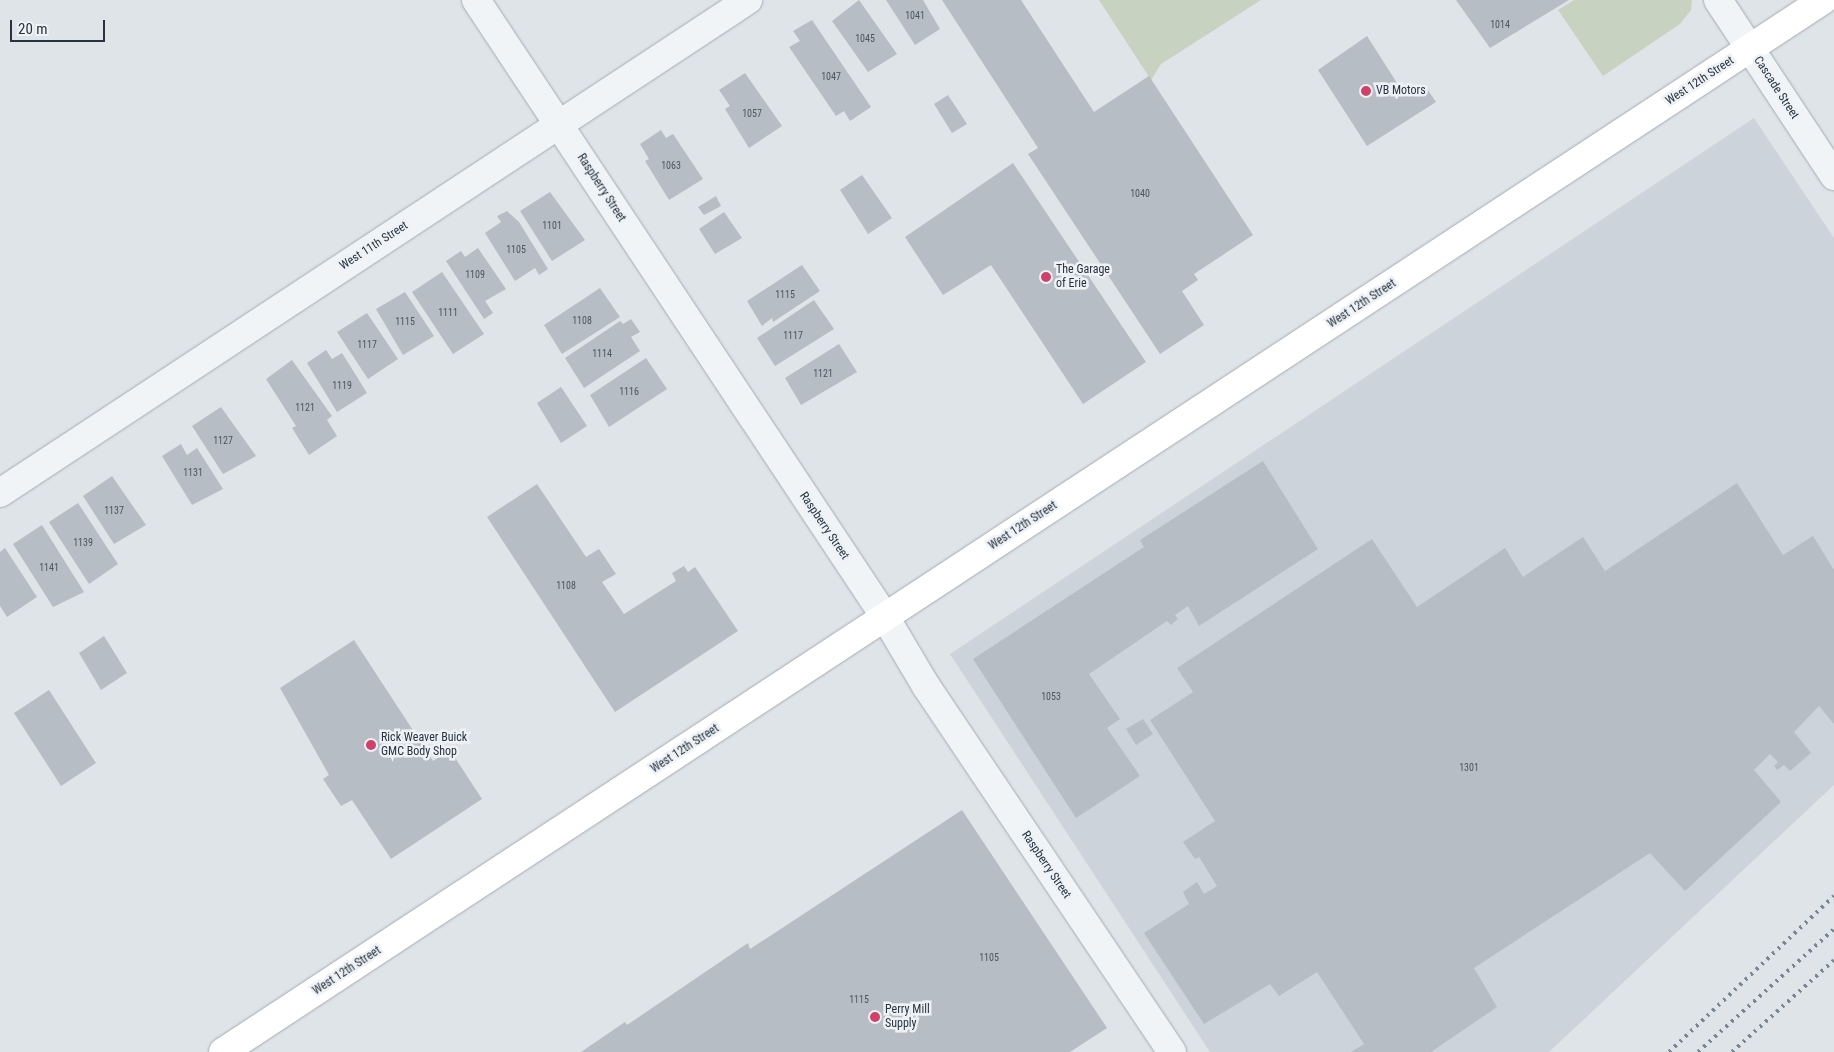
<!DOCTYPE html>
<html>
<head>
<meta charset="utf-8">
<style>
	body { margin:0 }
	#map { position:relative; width:1834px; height:1052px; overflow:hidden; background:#dfe4e8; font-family:"Roboto Condensed",sans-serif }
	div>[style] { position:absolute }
	.built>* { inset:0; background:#cdd3da }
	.green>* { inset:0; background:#c7d2c0 }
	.building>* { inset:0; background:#b6bdc5 }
	.roads { filter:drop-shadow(0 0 1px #a4abb2) drop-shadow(0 0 1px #a4abb2) }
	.minor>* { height:28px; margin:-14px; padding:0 14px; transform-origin:14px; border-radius:14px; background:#f1f4f7 }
	.major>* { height:28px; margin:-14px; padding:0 14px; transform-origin:14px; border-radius:14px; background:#fff }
	.rail>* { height:4px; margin-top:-2px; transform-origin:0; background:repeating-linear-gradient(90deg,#788592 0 2.5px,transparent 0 7.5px) }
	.dots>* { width:14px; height:14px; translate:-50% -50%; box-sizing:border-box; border:2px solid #eef2f6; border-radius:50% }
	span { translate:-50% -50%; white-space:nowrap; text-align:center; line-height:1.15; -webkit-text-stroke:5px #eef2f6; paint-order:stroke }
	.number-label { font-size:10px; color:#4b5660 }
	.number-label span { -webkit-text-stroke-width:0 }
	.street-label { font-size:12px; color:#27333f }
	.poi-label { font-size:12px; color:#27333f }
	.left { translate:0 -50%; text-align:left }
	.scale { position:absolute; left:10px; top:20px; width:95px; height:22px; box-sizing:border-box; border:2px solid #27333f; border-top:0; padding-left:6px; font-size:15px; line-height:18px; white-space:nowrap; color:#27333f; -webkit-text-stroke:4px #eef2f6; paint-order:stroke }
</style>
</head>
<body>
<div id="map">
	<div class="built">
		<i style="clip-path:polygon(1754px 118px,1834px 238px,1834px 785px,1549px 1052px,1210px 1052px,950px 654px)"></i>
	</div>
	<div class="green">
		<i style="clip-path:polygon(1099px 0,1261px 0,1161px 64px,1151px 80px)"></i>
		<i style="clip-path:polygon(1574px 0,1692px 0,1691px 10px,1680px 24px,1603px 76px,1558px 10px)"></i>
	</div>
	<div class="building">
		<i style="clip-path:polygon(859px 0,897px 54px,868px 72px,832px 21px)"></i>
		<i style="clip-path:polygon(886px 0,923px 0,940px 29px,915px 45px)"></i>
		<i style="clip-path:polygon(942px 0,1021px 0,1094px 112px,1149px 76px,1253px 235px,1194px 274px,1198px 280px,1182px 291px,1204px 325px,1160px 354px,1028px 154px,1038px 148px)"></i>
		<i style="clip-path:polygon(1456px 0,1569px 0,1490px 48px)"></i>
		<i style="clip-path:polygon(812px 20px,871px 107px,850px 121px,844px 111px,836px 116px,789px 47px,800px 41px,793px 31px)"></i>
		<i style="clip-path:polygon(1367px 36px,1406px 97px,1425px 86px,1436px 102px,1367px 146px,1318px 70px)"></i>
		<i style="clip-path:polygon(745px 73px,782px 126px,749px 148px,725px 109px,730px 106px,719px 90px)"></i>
		<i style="clip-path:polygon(948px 95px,967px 124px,952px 133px,934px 104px)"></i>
		<i style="clip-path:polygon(661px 130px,666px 138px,673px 134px,703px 179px,669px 200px,645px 161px,649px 159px,640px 144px)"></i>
		<i style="clip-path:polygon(1013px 163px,1146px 362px,1083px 404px,991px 265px,943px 295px,905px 237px)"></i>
		<i style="clip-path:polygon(862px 175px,892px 218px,868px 234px,840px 190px)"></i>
		<i style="clip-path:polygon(550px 192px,585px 240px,552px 261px,520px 211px)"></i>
		<i style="clip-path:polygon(716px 196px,721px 206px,704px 215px,698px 207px)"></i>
		<i style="clip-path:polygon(507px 211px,519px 222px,548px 269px,539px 275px,535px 268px,515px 281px,485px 233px,501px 222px,497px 216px)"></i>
		<i style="clip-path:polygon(724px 212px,742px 238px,715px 254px,699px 229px)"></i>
		<i style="clip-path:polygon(478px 248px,506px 289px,485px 301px,493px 313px,484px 319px,446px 261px,461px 251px,465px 257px)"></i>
		<i style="clip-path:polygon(802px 265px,820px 291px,773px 322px,772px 318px,762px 326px,747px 301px)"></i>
		<i style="clip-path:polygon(442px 272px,484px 334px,453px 354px,412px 292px)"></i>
		<i style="clip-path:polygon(600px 288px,620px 317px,562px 354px,544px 325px)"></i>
		<i style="clip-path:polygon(405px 292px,434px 336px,403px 355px,376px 309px)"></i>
		<i style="clip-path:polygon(814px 300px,834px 329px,775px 366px,757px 338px)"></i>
		<i style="clip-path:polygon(367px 313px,398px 359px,368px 379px,337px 332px)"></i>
		<i style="clip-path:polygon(631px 319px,640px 332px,631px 337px,640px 351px,584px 388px,565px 358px,620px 321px,623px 324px)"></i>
		<i style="clip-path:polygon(839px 344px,857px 372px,801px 405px,785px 378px)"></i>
		<i style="clip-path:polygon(326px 350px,332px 359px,342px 353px,367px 393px,337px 412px,307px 363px)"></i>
		<i style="clip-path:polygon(646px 358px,667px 389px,609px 427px,590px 395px)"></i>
		<i style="clip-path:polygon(292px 360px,332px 416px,327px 420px,337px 436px,309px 455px,292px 428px,296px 426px,266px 379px)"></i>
		<i style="clip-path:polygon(561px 387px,587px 426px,561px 443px,537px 403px)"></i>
		<i style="clip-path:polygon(221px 407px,256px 456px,223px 474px,192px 426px)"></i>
		<i style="clip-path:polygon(181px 444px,187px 455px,197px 448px,223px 489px,192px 505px,162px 456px)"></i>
		<i style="clip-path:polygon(1263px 461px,1318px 549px,1199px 626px,1188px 606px,1175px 615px,1178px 619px,1171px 625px,1167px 621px,1089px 674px,1120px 719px,1107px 728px,1140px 776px,1076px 818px,973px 659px,1144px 547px,1140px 540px)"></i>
		<i style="clip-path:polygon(112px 476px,146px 525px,114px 544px,83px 496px)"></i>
		<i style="clip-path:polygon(1737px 483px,1783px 555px,1813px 536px,1834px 570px,1834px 724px,1819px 706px,1794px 732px,1811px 753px,1790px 771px,1784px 765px,1777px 770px,1774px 766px,1778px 762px,1770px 754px,1754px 770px,1781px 802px,1685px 891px,1650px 853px,1474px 968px,1497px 1007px,1431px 1052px,1351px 1052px,1364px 1044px,1317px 972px,1279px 996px,1270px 984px,1204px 1024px,1144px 933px,1189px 904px,1183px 892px,1197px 882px,1204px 894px,1217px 886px,1199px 857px,1195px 859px,1183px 842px,1215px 821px,1150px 720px,1193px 692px,1177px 668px,1372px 539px,1417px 607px,1505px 548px,1523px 577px,1583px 537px,1605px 571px)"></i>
		<i style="clip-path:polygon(537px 484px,586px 557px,599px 549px,616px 574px,602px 582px,624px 614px,676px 581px,672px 573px,684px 566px,688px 572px,695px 567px,738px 631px,615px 712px,487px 517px)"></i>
		<i style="clip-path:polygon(78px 503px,118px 564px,89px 584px,49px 522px)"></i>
		<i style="clip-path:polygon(42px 525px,84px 592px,53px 607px,13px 544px)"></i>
		<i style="clip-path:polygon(5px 548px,37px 597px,7px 617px,0 606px,0 552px)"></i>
		<i style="clip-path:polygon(104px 636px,127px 673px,101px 690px,79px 653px)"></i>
		<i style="clip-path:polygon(354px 640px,433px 761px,450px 750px,482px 799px,391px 859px,352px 800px,341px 806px,323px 779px,329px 775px,280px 688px)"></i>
		<i style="clip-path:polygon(49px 690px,96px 763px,61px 786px,14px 713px)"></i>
		<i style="clip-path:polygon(1143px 719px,1153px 734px,1136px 745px,1126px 729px)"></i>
		<i style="clip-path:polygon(962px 810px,1107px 1028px,1070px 1052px,581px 1052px,625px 1022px,627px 1025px,748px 943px,750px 949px)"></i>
	</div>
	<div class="roads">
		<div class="minor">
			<i style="left:476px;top:0;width:740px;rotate:56.46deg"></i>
			<i style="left:885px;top:617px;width:80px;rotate:59.3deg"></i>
			<i style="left:926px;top:686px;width:441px;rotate:56.1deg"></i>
			<i style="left:1718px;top:0;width:211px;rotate:56.6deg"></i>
			<i style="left:0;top:493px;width:896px;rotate:-33.39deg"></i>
		</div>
		<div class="major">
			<i style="left:223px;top:1052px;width:1915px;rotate:-33.32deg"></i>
		</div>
	</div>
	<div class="rail">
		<i style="left:1669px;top:1052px;width:227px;rotate:-43.4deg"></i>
		<i style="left:1698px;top:1052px;width:183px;rotate:-42.1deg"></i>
		<i style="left:1732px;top:1052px;width:137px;rotate:-42deg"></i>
	</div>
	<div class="dots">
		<i style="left:1366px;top:91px;background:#cf4168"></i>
		<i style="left:1046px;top:277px;background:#cf4168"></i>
		<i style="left:371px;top:745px;background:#cf4168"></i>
		<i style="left:875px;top:1017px;background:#cf4168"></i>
	</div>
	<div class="number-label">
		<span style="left:915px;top:16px">1041</span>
		<span style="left:1500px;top:25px">1014</span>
		<span style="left:865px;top:39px">1045</span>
		<span style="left:831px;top:77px">1047</span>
		<span style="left:752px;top:114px">1057</span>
		<span style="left:671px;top:166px">1063</span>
		<span style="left:1140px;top:194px">1040</span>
		<span style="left:552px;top:226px">1101</span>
		<span style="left:516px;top:250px">1105</span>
		<span style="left:475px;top:275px">1109</span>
		<span style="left:785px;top:295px">1115</span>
		<span style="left:448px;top:313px">1111</span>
		<span style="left:582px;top:321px">1108</span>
		<span style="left:405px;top:322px">1115</span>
		<span style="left:793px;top:336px">1117</span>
		<span style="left:367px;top:345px">1117</span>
		<span style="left:602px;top:354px">1114</span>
		<span style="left:823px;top:374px">1121</span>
		<span style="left:342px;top:386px">1119</span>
		<span style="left:629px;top:392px">1116</span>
		<span style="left:305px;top:408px">1121</span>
		<span style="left:223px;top:441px">1127</span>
		<span style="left:193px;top:473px">1131</span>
		<span style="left:114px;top:511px">1137</span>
		<span style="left:83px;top:543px">1139</span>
		<span style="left:49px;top:568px">1141</span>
		<span style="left:566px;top:586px">1108</span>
		<span style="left:1051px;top:697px">1053</span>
		<span style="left:1469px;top:768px">1301</span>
		<span style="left:989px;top:958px">1105</span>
		<span style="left:859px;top:1000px">1115</span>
	</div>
	<div class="street-label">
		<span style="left:1700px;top:81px;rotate:-33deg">West 12th Street</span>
		<span style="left:1776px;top:88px;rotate:57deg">Cascade Street</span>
		<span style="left:601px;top:188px;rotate:57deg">Raspberry Street</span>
		<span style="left:374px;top:246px;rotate:-33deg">West 11th Street</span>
		<span style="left:1362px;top:304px;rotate:-33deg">West 12th Street</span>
		<span style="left:824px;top:526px;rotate:56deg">Raspberry Street</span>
		<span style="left:1023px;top:526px;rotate:-33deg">West 12th Street</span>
		<span style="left:685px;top:749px;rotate:-33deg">West 12th Street</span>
		<span style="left:1046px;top:865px;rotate:56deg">Raspberry Street</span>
		<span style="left:347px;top:971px;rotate:-33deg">West 12th Street</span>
	</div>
	<div class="poi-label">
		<span class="left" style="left:1376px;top:91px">VB Motors</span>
		<span class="left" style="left:1056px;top:277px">The Garage<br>of Erie</span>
		<span class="left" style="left:381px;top:745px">Rick Weaver Buick<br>GMC Body Shop</span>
		<span class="left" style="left:885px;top:1017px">Perry Mill<br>Supply</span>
	</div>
	<div class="scale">20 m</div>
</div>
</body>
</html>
